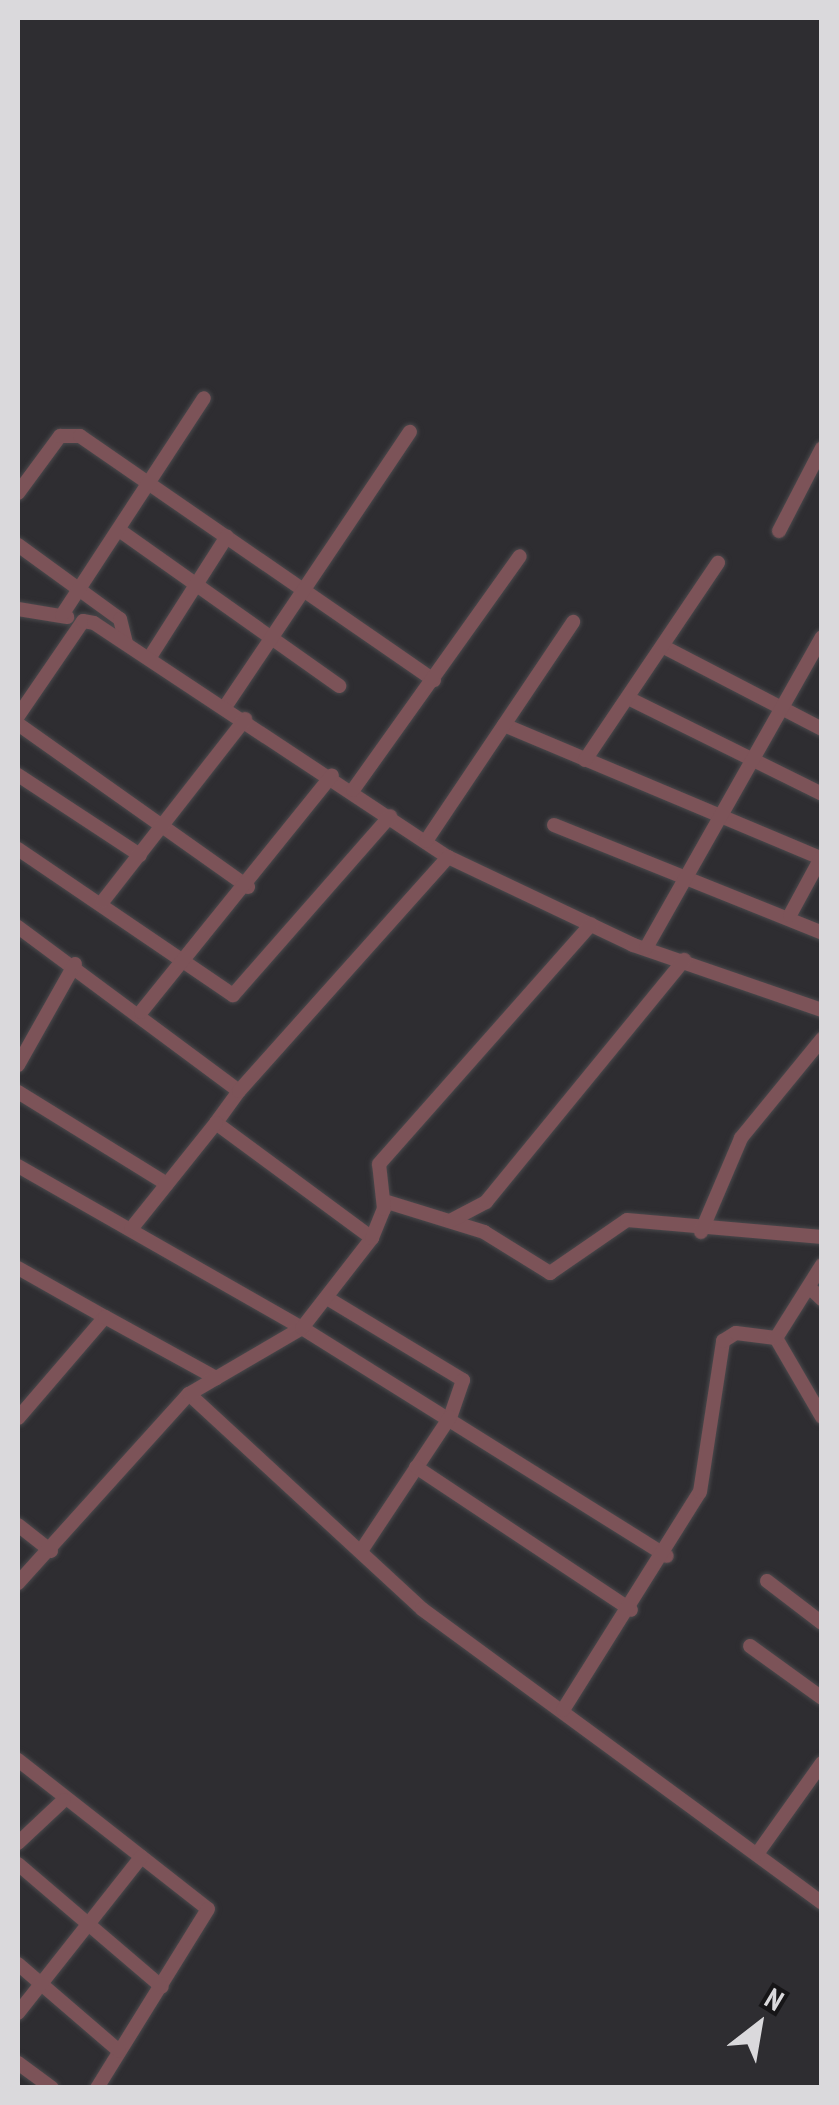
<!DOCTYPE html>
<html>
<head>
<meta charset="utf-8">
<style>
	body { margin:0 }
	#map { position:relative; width:839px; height:2105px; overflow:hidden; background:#2e2d31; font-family:"PT Sans Narrow",sans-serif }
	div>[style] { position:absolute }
	.roads { filter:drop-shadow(0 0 2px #4a494c) drop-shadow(0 0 2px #4a494c) }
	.street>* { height:14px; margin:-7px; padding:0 7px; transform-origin:7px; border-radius:7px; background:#7c5358 }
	span { translate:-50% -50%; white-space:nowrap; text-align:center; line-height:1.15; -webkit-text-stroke:8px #161517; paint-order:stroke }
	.frame { position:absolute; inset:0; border:20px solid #dad9dc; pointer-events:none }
	.north { position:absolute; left:709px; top:1975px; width:100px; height:100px; -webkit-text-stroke:8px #161517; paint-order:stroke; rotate:31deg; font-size:28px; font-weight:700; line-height:40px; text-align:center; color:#dad9dc }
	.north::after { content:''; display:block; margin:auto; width:35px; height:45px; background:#dad9dc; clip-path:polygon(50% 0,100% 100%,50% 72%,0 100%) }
</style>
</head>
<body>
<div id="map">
	<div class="roads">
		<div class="street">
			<i style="left:18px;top:493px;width:71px;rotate:-53.6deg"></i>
			<i style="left:60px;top:436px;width:20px"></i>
			<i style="left:80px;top:436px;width:430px;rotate:34.6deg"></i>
			<i style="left:119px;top:530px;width:270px;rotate:35.3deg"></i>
			<i style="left:779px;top:531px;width:93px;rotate:-62.6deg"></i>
			<i style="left:18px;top:545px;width:126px;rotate:36deg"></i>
			<i style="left:120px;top:619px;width:25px;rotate:76deg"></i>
			<i style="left:18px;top:609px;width:50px;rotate:9.3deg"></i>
			<i style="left:62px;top:615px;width:259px;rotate:-56.8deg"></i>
			<i style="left:664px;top:647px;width:178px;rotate:27.4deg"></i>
			<i style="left:150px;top:657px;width:143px;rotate:-57.5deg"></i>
			<i style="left:628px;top:698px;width:216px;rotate:26.3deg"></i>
			<i style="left:227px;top:704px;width:328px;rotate:-56.1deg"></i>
			<i style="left:18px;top:716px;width:115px;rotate:-55.6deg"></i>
			<i style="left:83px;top:621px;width:11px;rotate:10deg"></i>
			<i style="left:94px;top:623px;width:424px;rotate:33.5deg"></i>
			<i style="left:448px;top:857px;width:205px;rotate:25.4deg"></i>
			<i style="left:633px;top:945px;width:200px;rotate:19deg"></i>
			<i style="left:18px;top:724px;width:282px;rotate:35.3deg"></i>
			<i style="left:504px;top:725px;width:343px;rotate:22.8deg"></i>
			<i style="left:585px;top:760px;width:238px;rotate:-56deg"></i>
			<i style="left:18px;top:775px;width:146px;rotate:33.3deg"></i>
			<i style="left:353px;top:790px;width:287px;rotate:-54.5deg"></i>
			<i style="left:554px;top:825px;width:289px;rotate:21.9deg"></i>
			<i style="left:426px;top:841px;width:264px;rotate:-56.1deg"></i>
			<i style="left:18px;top:849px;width:260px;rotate:34.2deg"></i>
			<i style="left:233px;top:995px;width:238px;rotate:-48.7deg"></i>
			<i style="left:103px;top:901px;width:231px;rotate:-52deg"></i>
			<i style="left:790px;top:915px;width:67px;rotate:-61.5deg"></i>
			<i style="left:18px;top:927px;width:275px;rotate:36.6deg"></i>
			<i style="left:239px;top:1091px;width:39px;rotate:126deg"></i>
			<i style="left:216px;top:1123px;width:194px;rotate:36.4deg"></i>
			<i style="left:646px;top:948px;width:357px;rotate:-60.5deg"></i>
			<i style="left:141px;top:1012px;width:304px;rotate:-51.1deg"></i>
			<i style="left:18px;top:1065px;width:116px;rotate:-60.6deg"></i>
			<i style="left:239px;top:1091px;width:314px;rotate:-48.2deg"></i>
			<i style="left:18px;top:1092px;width:175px;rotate:31.7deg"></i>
			<i style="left:18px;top:1166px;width:327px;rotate:29.7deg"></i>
			<i style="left:302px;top:1328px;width:430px;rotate:32deg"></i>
			<i style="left:384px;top:1201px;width:105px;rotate:17.2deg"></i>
			<i style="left:484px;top:1232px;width:78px;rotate:31.8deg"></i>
			<i style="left:550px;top:1273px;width:93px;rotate:-34.5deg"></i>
			<i style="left:627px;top:1220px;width:196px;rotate:5deg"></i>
			<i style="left:450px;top:1221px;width:41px;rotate:-27.8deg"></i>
			<i style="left:486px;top:1202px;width:313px;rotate:-50.7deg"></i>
			<i style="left:131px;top:1229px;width:136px;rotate:-51.3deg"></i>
			<i style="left:701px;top:1232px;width:102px;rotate:-66.9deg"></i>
			<i style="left:741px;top:1138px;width:128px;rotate:-50.7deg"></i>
			<i style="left:18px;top:1268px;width:100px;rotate:29.4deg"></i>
			<i style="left:105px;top:1317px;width:133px;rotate:130.7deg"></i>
			<i style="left:809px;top:1287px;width:18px;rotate:43deg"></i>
			<i style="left:327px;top:1298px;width:159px;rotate:31.1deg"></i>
			<i style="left:463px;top:1380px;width:39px;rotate:109deg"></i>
			<i style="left:450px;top:1417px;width:161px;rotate:123.6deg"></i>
			<i style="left:105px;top:1317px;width:127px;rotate:28.8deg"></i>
			<i style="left:776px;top:1338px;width:91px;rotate:59.8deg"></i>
			<i style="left:189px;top:1394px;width:317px;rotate:42.7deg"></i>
			<i style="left:422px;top:1609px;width:496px;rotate:36.3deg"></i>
			<i style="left:416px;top:1467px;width:258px;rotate:33.6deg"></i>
			<i style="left:18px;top:1525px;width:42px;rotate:38.2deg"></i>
			<i style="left:767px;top:1581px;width:69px;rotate:37.4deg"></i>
			<i style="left:18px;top:1583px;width:255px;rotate:-47.9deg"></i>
			<i style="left:189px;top:1394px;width:131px;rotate:-30.3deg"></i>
			<i style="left:302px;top:1328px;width:114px;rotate:-52.1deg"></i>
			<i style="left:372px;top:1238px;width:31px;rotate:-68deg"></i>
			<i style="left:384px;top:1209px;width:45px;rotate:-96.3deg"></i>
			<i style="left:379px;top:1164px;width:320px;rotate:-48.5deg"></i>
			<i style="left:750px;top:1646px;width:89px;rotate:35.8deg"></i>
			<i style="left:563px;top:1710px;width:257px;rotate:-57.9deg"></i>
			<i style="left:700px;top:1492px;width:153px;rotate:-81.3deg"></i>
			<i style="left:723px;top:1341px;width:15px;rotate:-32deg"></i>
			<i style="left:736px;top:1333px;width:40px;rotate:7.1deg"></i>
			<i style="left:776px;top:1338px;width:86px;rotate:-57.8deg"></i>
			<i style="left:18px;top:1760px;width:241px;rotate:38.1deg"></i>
			<i style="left:208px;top:1909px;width:211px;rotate:121.8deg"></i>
			<i style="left:18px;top:1843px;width:63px;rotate:-43.1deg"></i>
			<i style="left:757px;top:1854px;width:112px;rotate:-54.5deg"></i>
			<i style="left:18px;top:1864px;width:189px;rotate:40.5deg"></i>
			<i style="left:18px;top:1964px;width:133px;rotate:40.7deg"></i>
			<i style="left:18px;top:2013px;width:199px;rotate:-51.7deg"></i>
			<i style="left:18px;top:2063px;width:42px;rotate:36.3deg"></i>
		</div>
	</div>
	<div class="frame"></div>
	<div class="north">N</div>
</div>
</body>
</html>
